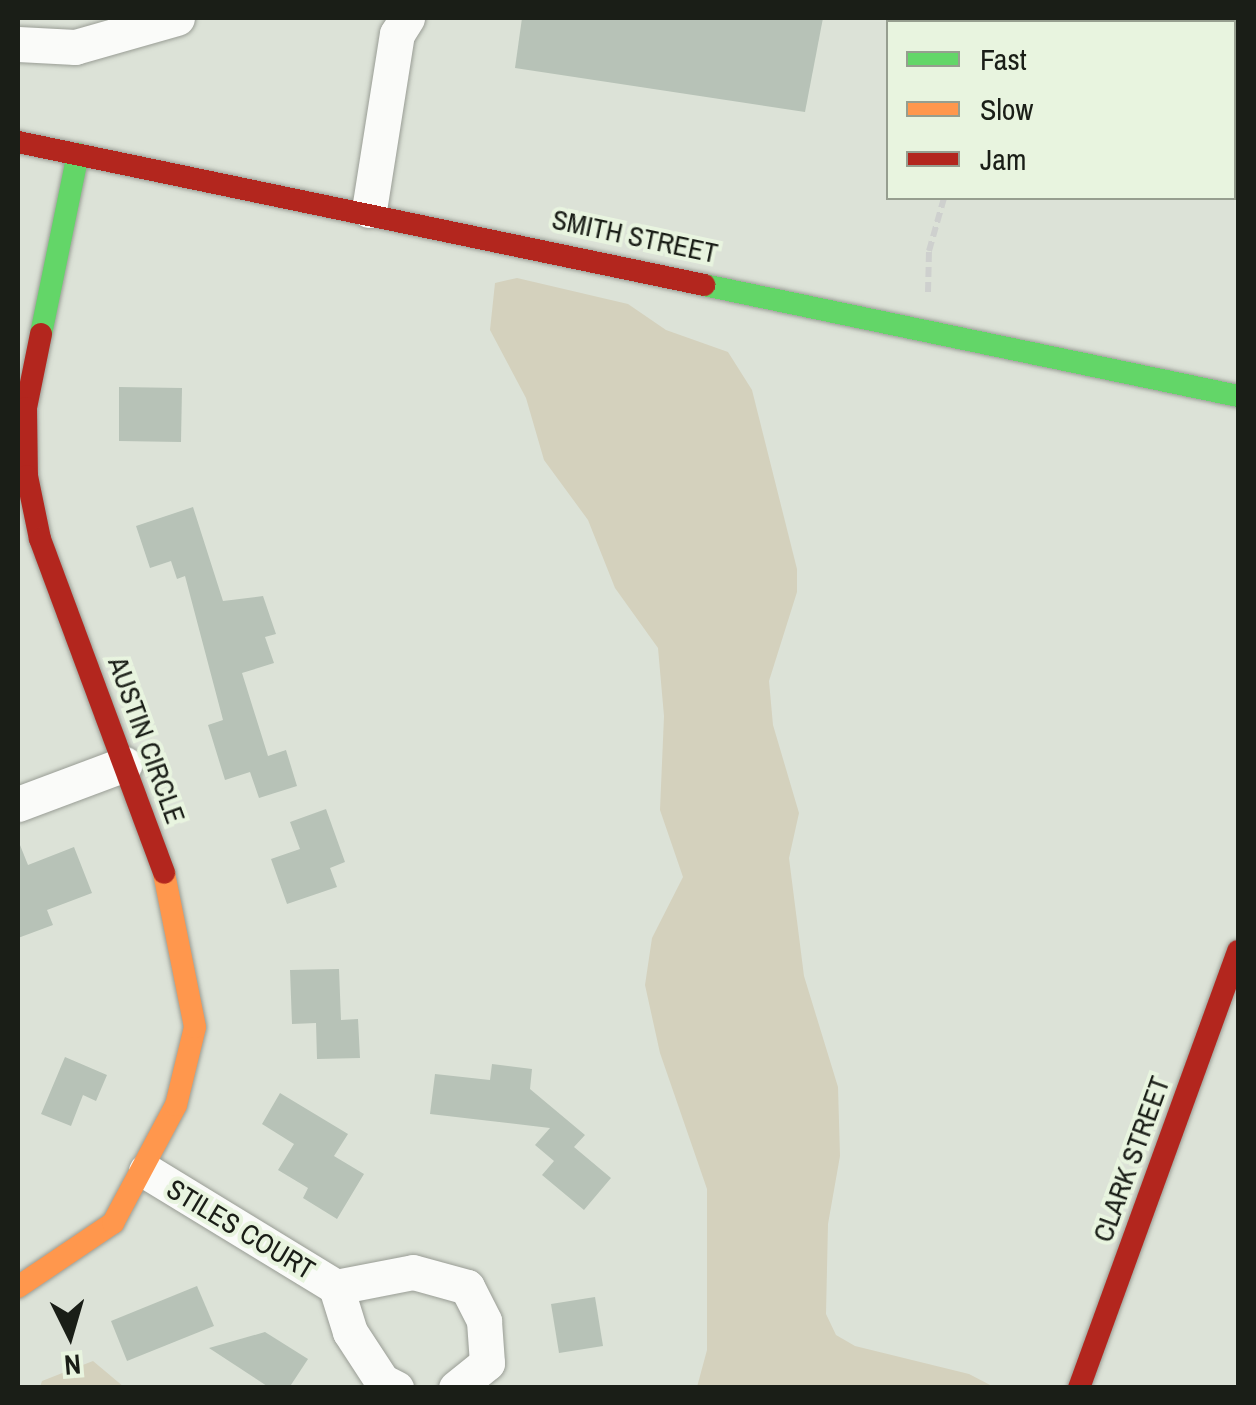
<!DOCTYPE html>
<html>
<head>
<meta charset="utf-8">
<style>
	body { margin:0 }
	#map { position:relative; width:1256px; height:1405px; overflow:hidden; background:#dce2d7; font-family:"Archivo Narrow",sans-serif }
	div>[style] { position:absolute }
	.green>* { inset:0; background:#d4d1bd }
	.building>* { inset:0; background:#b7c2b7 }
	.path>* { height:6px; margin-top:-3px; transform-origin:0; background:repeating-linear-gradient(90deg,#ced0ce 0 10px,transparent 0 15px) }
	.roads { filter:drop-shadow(0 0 2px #999d95) drop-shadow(0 0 2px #999d95) }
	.street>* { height:35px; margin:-17.5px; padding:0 17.5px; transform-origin:17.5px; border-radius:17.5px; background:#fafbf9 }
	.fast>* { height:22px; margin:-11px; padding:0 11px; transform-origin:11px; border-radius:11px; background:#63d668 }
	.slow>* { height:22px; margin:-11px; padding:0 11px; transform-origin:11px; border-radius:11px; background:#ff974d }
	.jam>* { height:22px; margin:-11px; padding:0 11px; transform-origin:11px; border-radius:11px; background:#b3261e }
	span { translate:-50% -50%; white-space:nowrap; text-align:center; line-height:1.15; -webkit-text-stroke:8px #e8f4df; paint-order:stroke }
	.street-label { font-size:28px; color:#1a1e17 }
	.frame { position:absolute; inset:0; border:20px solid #1a1e17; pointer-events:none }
	.legend { position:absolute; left:886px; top:20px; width:350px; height:180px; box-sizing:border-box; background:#e8f4df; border:2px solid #969e8f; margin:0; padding:12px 18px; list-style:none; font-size:30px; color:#1a1e17 }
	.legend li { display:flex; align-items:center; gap:20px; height:50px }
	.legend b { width:50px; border:2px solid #969e8f }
	.north { position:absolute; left:20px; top:1285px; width:100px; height:100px; -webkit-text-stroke:8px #e8f4df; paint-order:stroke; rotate:175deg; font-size:28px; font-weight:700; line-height:40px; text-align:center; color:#1a1e17 }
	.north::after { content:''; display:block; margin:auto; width:35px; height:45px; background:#1a1e17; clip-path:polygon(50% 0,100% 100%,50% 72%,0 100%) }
</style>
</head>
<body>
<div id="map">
	<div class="green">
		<i style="clip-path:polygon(517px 278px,628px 304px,666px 330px,728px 352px,752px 390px,797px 569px,797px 592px,769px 681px,773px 725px,799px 813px,789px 858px,804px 976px,838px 1087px,840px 1156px,828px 1224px,826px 1314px,836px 1335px,855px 1346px,969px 1374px,994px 1387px,697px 1387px,707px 1350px,707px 1189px,660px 1053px,645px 985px,652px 938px,683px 877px,660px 810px,664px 716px,658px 648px,615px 588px,588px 520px,544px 460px,526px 398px,490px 330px,495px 283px)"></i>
		<i style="clip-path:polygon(93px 1361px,124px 1387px,40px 1387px,42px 1381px)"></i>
	</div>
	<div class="building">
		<i style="clip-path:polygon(522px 18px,823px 18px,805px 112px,515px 68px)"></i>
		<i style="clip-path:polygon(119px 387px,182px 388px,181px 442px,119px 441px)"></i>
		<i style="clip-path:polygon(193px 507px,223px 601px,263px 596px,276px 634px,265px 637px,274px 663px,242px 673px,268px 756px,286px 750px,297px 786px,259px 798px,250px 772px,225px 780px,208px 725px,223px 720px,185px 576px,177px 579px,171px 561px,150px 568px,136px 526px)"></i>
		<i style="clip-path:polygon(326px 809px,345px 862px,330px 868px,337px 887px,287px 904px,271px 859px,300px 849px,290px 822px)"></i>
		<i style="clip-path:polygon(18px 840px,28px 865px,74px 847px,92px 893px,47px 910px,53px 925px,18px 938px)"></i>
		<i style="clip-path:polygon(339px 969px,341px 1020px,358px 1019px,360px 1058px,317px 1059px,316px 1023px,292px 1024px,290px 970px)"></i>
		<i style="clip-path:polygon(65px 1057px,107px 1075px,96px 1101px,83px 1095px,71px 1126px,41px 1114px)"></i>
		<i style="clip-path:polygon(492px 1064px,532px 1069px,530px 1089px,585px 1135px,574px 1147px,611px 1178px,584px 1210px,542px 1175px,554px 1161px,535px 1145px,550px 1128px,430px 1114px,435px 1074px,490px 1080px)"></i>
		<i style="clip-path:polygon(280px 1093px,348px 1134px,334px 1156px,364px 1174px,337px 1219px,303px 1198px,308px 1188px,278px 1170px,294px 1144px,262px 1124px)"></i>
		<i style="clip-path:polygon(197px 1286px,214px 1326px,127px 1361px,111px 1321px)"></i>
		<i style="clip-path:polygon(595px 1297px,603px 1346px,559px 1353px,551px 1304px)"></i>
		<i style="clip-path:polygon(265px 1332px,308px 1359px,289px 1388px,270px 1388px,209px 1348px)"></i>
	</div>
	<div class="path">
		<i style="left:1234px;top:60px;width:15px;rotate:74deg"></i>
		<i style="left:928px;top:292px;width:41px;rotate:-88.6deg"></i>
		<i style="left:929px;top:251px;width:55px;rotate:-74.2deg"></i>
	</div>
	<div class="roads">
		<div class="street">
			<i style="left:1103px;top:18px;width:18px;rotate:13deg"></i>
			<i style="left:1218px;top:22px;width:5px;rotate:-53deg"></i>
			<i style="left:18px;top:44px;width:57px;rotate:3deg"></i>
			<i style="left:75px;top:47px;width:106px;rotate:-15.9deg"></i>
			<i style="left:369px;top:210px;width:178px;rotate:-81deg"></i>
			<i style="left:397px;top:34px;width:19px;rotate:-58deg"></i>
			<i style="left:18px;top:804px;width:114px;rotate:-20.5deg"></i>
			<i style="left:146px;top:1171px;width:223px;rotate:31.4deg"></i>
			<i style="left:336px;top:1287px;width:47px;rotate:72.7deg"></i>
			<i style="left:350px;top:1332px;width:59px;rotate:56.9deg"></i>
			<i style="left:382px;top:1381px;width:16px;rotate:27deg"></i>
			<i style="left:336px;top:1287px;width:78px;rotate:-11deg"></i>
			<i style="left:413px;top:1272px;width:56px;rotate:15.5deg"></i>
			<i style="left:467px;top:1287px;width:38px;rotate:63deg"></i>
			<i style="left:484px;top:1321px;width:42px;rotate:85.9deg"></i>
			<i style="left:487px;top:1363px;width:40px;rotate:141deg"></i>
		</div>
		<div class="fast">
			<i style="left:704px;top:285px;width:545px;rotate:11.74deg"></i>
			<i style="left:41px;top:334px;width:184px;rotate:-78.4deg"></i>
		</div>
		<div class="slow">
			<i style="left:18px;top:1287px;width:115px;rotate:-34deg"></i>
			<i style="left:113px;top:1223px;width:134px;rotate:-61.9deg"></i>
			<i style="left:176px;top:1105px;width:80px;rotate:-76.3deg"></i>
			<i style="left:195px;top:1027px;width:157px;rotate:-101.4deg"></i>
		</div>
		<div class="jam">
			<i style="left:18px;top:142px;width:701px;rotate:11.77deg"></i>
			<i style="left:41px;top:334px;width:76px;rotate:101.5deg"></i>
			<i style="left:26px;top:408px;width:68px;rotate:89.2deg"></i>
			<i style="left:27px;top:476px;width:64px;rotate:78.3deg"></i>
			<i style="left:40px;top:539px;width:356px;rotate:69.6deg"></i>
			<i style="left:1079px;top:1388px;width:465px;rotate:-70deg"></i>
		</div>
	</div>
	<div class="street-label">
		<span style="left:635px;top:236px;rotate:12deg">SMITH STREET</span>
		<span style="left:147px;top:740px;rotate:70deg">AUSTIN CIRCLE</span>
		<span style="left:1131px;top:1159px;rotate:-70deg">CLARK STREET</span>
		<span style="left:241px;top:1229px;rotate:31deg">STILES COURT</span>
	</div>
	<div class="frame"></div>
	<ul class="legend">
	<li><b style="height:12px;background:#63d668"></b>Fast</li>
	<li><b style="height:12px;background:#ff974d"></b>Slow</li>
	<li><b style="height:12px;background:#b3261e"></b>Jam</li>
	</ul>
	<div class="north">N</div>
</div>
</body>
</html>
